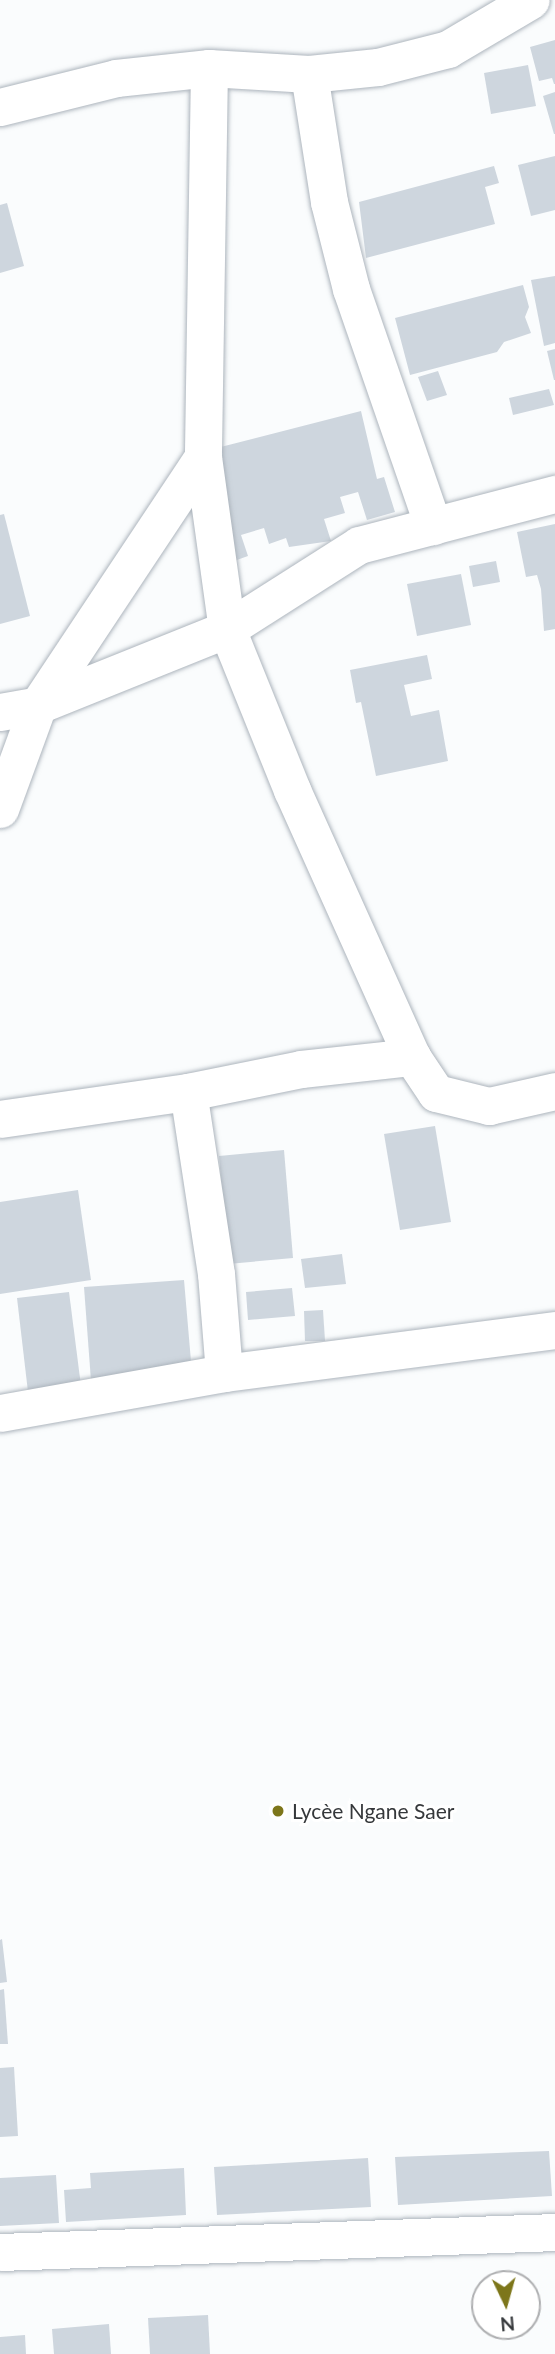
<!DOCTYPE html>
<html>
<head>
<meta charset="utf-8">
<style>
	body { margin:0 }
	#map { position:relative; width:555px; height:2354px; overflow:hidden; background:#fafcfd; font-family:Lato,sans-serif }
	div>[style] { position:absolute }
	.building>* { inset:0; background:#ced6de }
	.roads { filter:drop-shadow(0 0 2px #adb5bd) drop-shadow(0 0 2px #adb5bd) }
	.minor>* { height:37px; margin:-18.5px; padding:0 18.5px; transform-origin:18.5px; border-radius:18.5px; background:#fff }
	.dots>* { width:19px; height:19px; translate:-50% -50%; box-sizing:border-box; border:4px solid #fff; border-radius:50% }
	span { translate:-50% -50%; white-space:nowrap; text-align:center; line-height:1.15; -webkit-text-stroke:6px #fff; paint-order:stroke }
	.poi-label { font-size:21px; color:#35383b }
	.left { translate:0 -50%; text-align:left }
	.north { position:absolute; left:471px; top:2270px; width:70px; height:70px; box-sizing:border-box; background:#fff; border:2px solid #aeafb1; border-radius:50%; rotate:175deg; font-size:19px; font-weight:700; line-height:28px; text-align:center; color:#35383b }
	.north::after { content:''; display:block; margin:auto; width:24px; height:32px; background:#7d761a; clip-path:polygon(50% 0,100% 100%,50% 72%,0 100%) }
</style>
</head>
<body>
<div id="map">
	<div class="building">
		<i style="clip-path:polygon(555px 40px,555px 84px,554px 84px,552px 78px,539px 81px,530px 47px)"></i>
		<i style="clip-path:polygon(528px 65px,536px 106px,491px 114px,484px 73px)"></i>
		<i style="clip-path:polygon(555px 92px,555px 134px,554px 134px,543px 96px)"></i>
		<i style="clip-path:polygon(555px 156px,555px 210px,531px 216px,518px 165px)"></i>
		<i style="clip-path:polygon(494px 166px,499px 183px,485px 187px,495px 224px,366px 258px,359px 202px)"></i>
		<i style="clip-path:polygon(7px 203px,24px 266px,0 273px,0 205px)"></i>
		<i style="clip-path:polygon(555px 276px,555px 343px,544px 346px,531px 280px)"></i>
		<i style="clip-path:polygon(523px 285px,529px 307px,525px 317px,531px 333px,504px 342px,497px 352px,410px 375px,395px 318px)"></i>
		<i style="clip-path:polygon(555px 349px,555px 380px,554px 380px,547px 351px)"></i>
		<i style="clip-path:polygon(438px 371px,447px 395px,427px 401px,418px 377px)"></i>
		<i style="clip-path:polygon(549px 389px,554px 405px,513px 415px,509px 398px)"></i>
		<i style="clip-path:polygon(361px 411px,377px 479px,384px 477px,395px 512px,367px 520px,358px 492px,340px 497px,345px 513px,324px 519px,331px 541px,289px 547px,286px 538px,269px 544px,264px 528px,241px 535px,248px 556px,234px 561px,205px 451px)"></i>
		<i style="clip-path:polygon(4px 514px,30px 616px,0 624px,0 515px)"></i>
		<i style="clip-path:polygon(555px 524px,555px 629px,544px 631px,541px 589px,537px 575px,526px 577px,517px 532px)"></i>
		<i style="clip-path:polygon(496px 561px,500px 582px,473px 587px,469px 566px)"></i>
		<i style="clip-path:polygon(461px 574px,471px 625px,417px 636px,407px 584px)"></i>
		<i style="clip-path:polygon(427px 655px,432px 679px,404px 685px,411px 716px,439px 710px,448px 761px,376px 776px,361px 702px,356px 703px,350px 670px)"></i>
		<i style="clip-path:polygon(435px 1126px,451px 1222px,400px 1230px,384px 1134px)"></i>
		<i style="clip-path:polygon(284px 1150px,293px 1258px,228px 1264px,219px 1156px)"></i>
		<i style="clip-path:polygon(78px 1190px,91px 1280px,0 1294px,0 1202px)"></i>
		<i style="clip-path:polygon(342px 1254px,346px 1284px,305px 1288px,301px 1259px)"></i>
		<i style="clip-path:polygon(184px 1280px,192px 1373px,91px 1381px,84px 1287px)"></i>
		<i style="clip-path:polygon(292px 1288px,295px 1316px,248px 1320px,246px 1292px)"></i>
		<i style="clip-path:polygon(69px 1292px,81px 1386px,28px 1392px,17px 1298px)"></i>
		<i style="clip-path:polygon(323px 1310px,325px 1341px,305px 1341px,304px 1311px)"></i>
		<i style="clip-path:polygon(2px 1939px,7px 1982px,0 1983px,0 1940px)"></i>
		<i style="clip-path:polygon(4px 1989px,8px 2044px,0 2044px,0 1990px)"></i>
		<i style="clip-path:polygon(14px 2067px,18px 2136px,0 2137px,0 2068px)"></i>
		<i style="clip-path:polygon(549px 2151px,552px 2196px,398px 2205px,395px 2157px)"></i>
		<i style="clip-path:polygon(368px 2158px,371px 2207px,217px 2215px,214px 2167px)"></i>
		<i style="clip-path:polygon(184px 2168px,186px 2215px,66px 2222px,64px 2190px,91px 2188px,90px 2173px)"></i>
		<i style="clip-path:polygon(56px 2175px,59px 2223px,0 2226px,0 2178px)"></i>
		<i style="clip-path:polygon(208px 2315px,210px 2354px,150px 2354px,148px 2318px)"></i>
		<i style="clip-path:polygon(109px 2324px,111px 2354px,54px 2354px,52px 2329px)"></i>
		<i style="clip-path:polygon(25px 2335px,26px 2354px,0 2354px,0 2337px)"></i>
	</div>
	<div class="roads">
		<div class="minor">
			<i style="left:209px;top:68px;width:389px;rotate:90.9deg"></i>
			<i style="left:203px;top:457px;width:174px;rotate:82.1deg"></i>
			<i style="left:227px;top:629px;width:174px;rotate:68deg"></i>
			<i style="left:292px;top:790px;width:293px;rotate:65.8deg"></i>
			<i style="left:412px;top:1057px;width:43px;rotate:56.3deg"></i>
			<i style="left:436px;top:1093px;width:55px;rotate:13.8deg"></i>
			<i style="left:489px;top:1106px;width:68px;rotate:-12.8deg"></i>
			<i style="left:309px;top:74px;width:130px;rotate:81.1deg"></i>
			<i style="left:329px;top:202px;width:90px;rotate:75.8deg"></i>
			<i style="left:351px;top:289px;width:251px;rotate:70.9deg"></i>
			<i style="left:0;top:107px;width:120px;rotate:-14deg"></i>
			<i style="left:116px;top:78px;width:94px;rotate:-6.1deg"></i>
			<i style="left:209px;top:68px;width:100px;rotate:3.4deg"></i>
			<i style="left:309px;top:74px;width:69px;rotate:-5.8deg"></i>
			<i style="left:378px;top:67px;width:72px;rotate:-14.4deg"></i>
			<i style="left:448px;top:49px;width:96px;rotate:-30.6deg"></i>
			<i style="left:0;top:712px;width:39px;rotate:-10deg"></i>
			<i style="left:38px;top:705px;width:204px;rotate:-21.9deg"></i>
			<i style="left:227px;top:629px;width:156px;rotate:-32.5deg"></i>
			<i style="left:359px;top:545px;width:203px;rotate:-14.6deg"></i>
			<i style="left:0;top:809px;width:111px;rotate:-69.9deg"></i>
			<i style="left:38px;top:705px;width:298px;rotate:-56.4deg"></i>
			<i style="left:0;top:1119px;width:190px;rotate:-8.2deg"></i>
			<i style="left:224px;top:1373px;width:99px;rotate:-94.6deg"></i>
			<i style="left:216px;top:1274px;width:184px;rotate:-98.7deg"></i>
			<i style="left:188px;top:1092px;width:115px;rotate:-11.5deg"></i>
			<i style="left:301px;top:1069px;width:112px;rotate:-6.2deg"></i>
			<i style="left:0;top:1413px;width:228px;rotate:-10.1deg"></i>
			<i style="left:224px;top:1373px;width:334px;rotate:-7.4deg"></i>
			<i style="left:0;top:2252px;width:555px;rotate:-2.06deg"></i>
		</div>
	</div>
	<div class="dots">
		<i style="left:278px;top:1811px;background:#7d761a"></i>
	</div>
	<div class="poi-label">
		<span class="left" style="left:292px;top:1811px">Lycèe Ngane Saer</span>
	</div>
	<div class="north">N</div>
</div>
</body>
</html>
